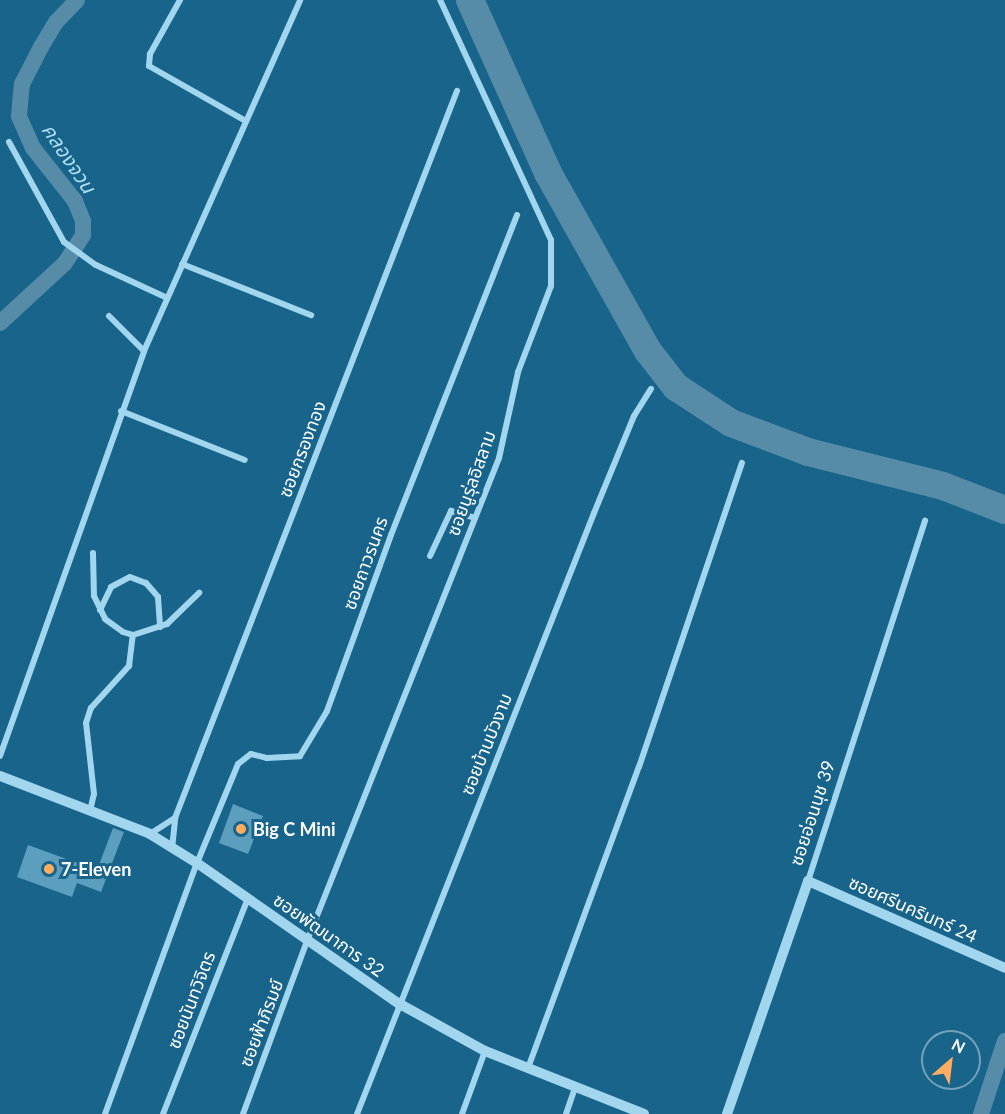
<!DOCTYPE html>
<html>
<head>
<meta charset="utf-8">
<style>
	body { margin:0 }
	#map { position:relative; width:1005px; height:1114px; overflow:hidden; background:#18648b; font-family:Lato,"Noto Sans Thai",sans-serif }
	div>[style] { position:absolute }
	.canal>* { height:16px; margin:-8px; padding:0 8px; transform-origin:8px; border-radius:8px; background:#568ca7 }
	.river>* { height:28px; margin:-14px; padding:0 14px; transform-origin:14px; border-radius:14px; background:#568ca7 }
	.building>* { inset:0; background:#5b9ebe }
	.minor>* { height:6px; margin:-3px; padding:0 3px; transform-origin:3px; border-radius:3px; background:#a2d6ee }
	.tertiary>* { height:10px; margin:-5px; padding:0 5px; transform-origin:5px; border-radius:5px; background:#a2d6ee }
	.dots>* { width:16px; height:16px; translate:-50% -50%; box-sizing:border-box; border:3px solid #18648b; border-radius:50% }
	span { translate:-50% -50%; white-space:nowrap; text-align:center; line-height:1.15; -webkit-text-stroke:6px #18648b; paint-order:stroke }
	.street-label { font-size:18px; color:#fff }
	.poi-label { font-size:18px; color:#fff; font-weight:700 }
	.left { translate:0 -50%; text-align:left }
	.water-label { font-size:20px; color:#aedff5; font-style:italic }
	.north { position:absolute; left:921px; top:1030px; width:60px; height:60px; box-sizing:border-box; background:#18648b; border:2px solid #74a2b9; border-radius:50%; rotate:28deg; font-size:16px; font-weight:700; line-height:24px; text-align:center; color:#fff }
	.north::after { content:''; display:block; margin:auto; width:21px; height:27px; background:#ffad5f; clip-path:polygon(50% 0,100% 100%,50% 72%,0 100%) }
</style>
</head>
<body>
<div id="map">
	<div class="canal">
		<i style="left:0;top:323px;width:88px;rotate:-42.7deg"></i>
		<i style="left:65px;top:263px;width:33px;rotate:-57deg"></i>
		<i style="left:83px;top:235px;width:14px;rotate:-90deg"></i>
		<i style="left:83px;top:221px;width:22px;rotate:-112deg"></i>
		<i style="left:75px;top:201px;width:68px;rotate:-128.4deg"></i>
		<i style="left:33px;top:148px;width:35px;rotate:-114deg"></i>
		<i style="left:19px;top:116px;width:32px;rotate:-85deg"></i>
		<i style="left:22px;top:84px;width:42px;rotate:-62.8deg"></i>
		<i style="left:41px;top:47px;width:29px;rotate:-59deg"></i>
		<i style="left:56px;top:22px;width:30px;rotate:-46deg"></i>
		<i style="left:981px;top:1114px;width:77px;rotate:-71.8deg"></i>
	</div>
	<div class="river">
		<i style="left:470px;top:0;width:190px;rotate:65.7deg"></i>
		<i style="left:548px;top:173px;width:204px;rotate:60.7deg"></i>
		<i style="left:648px;top:351px;width:46px;rotate:52.1deg"></i>
		<i style="left:676px;top:387px;width:66px;rotate:33.2deg"></i>
		<i style="left:731px;top:423px;width:82px;rotate:20.6deg"></i>
		<i style="left:808px;top:452px;width:139px;rotate:14.1deg"></i>
		<i style="left:943px;top:486px;width:66px;rotate:21.2deg"></i>
	</div>
	<div class="building">
		<i style="clip-path:polygon(233px 804px,263px 816px,248px 854px,219px 843px)"></i>
		<i style="clip-path:polygon(113px 828px,124px 832px,101px 892px,77px 883px,72px 897px,17px 877px,28px 845px,97px 870px)"></i>
	</div>
	<div class="minor">
		<i style="left:180px;top:0;width:62px;rotate:119.1deg"></i>
		<i style="left:150px;top:54px;width:12px;rotate:95deg"></i>
		<i style="left:149px;top:66px;width:109px;rotate:29.6deg"></i>
		<i style="left:9px;top:142px;width:114px;rotate:61.2deg"></i>
		<i style="left:64px;top:242px;width:39px;rotate:36deg"></i>
		<i style="left:96px;top:265px;width:78px;rotate:24.9deg"></i>
		<i style="left:182px;top:264px;width:139px;rotate:21.6deg"></i>
		<i style="left:109px;top:316px;width:49px;rotate:45deg"></i>
		<i style="left:121px;top:411px;width:133px;rotate:21.6deg"></i>
		<i style="left:93px;top:553px;width:43px;rotate:88.7deg"></i>
		<i style="left:94px;top:596px;width:25px;rotate:64deg"></i>
		<i style="left:105px;top:619px;width:22px;rotate:36deg"></i>
		<i style="left:123px;top:632px;width:10px;rotate:17deg"></i>
		<i style="left:133px;top:635px;width:36px;rotate:-18deg"></i>
		<i style="left:167px;top:624px;width:45px;rotate:-44.1deg"></i>
		<i style="left:430px;top:556px;width:50px;rotate:-65deg"></i>
		<i style="left:451px;top:511px;width:25px;rotate:16deg"></i>
		<i style="left:100px;top:610px;width:25px;rotate:-64deg"></i>
		<i style="left:111px;top:587px;width:21px;rotate:-28deg"></i>
		<i style="left:130px;top:577px;width:17px;rotate:21deg"></i>
		<i style="left:146px;top:583px;width:18px;rotate:49deg"></i>
		<i style="left:158px;top:597px;width:30px;rotate:86deg"></i>
		<i style="left:0;top:756px;width:430px;rotate:-70.4deg"></i>
		<i style="left:144px;top:351px;width:384px;rotate:-66deg"></i>
		<i style="left:90px;top:811px;width:17px;rotate:-77deg"></i>
		<i style="left:94px;top:794px;width:71px;rotate:-96.4deg"></i>
		<i style="left:86px;top:723px;width:16px;rotate:-72deg"></i>
		<i style="left:91px;top:708px;width:57px;rotate:-47.9deg"></i>
		<i style="left:129px;top:666px;width:31px;rotate:-83deg"></i>
		<i style="left:150px;top:834px;width:30px;rotate:-33deg"></i>
		<i style="left:172px;top:849px;width:31px;rotate:-84deg"></i>
		<i style="left:175px;top:818px;width:780px;rotate:-68.8deg"></i>
		<i style="left:808px;top:881px;width:379px;rotate:-72deg"></i>
		<i style="left:528px;top:1068px;width:321px;rotate:-69.8deg"></i>
		<i style="left:639px;top:767px;width:321px;rotate:-71.3deg"></i>
		<i style="left:105px;top:1114px;width:267px;rotate:-69.9deg"></i>
		<i style="left:197px;top:863px;width:107px;rotate:-67.5deg"></i>
		<i style="left:238px;top:764px;width:16px;rotate:-38deg"></i>
		<i style="left:251px;top:754px;width:16px;rotate:14deg"></i>
		<i style="left:267px;top:758px;width:33px;rotate:-3deg"></i>
		<i style="left:300px;top:756px;width:52px;rotate:-59deg"></i>
		<i style="left:327px;top:711px;width:187px;rotate:-70deg"></i>
		<i style="left:391px;top:535px;width:344px;rotate:-68.5deg"></i>
		<i style="left:163px;top:1114px;width:232px;rotate:-68.5deg"></i>
		<i style="left:243px;top:1114px;width:184px;rotate:-69.7deg"></i>
		<i style="left:307px;top:941px;width:520px;rotate:-68.32deg"></i>
		<i style="left:499px;top:458px;width:88px;rotate:-77.5deg"></i>
		<i style="left:518px;top:372px;width:92px;rotate:-69deg"></i>
		<i style="left:551px;top:286px;width:46px;rotate:-90deg"></i>
		<i style="left:551px;top:240px;width:264px;rotate:-114.8deg"></i>
		<i style="left:357px;top:1114px;width:646px;rotate:-68.48deg"></i>
		<i style="left:594px;top:513px;width:105px;rotate:-67.6deg"></i>
		<i style="left:634px;top:416px;width:32px;rotate:-58deg"></i>
		<i style="left:462px;top:1114px;width:67px;rotate:-69.9deg"></i>
		<i style="left:566px;top:1114px;width:28px;rotate:-71deg"></i>
	</div>
	<div class="tertiary">
		<i style="left:0;top:776px;width:161px;rotate:21.1deg"></i>
		<i style="left:150px;top:834px;width:55px;rotate:31.7deg"></i>
		<i style="left:197px;top:863px;width:245px;rotate:34.9deg"></i>
		<i style="left:398px;top:1003px;width:99px;rotate:28.9deg"></i>
		<i style="left:485px;top:1051px;width:171px;rotate:21.6deg"></i>
		<i style="left:727px;top:1114px;width:247px;rotate:-70.8deg"></i>
		<i style="left:808px;top:881px;width:215px;rotate:23.8deg"></i>
	</div>
	<div class="dots">
		<i style="left:241px;top:829px;background:#ffad5f"></i>
		<i style="left:49px;top:869px;background:#ffad5f"></i>
	</div>
	<div class="street-label">
		<span style="left:302px;top:449px;rotate:-69deg">ซอยกรองทอง</span>
		<span style="left:471px;top:483px;rotate:-70deg">ซอยนูรุ่ลอิสลาม</span>
		<span style="left:365px;top:563px;rotate:-70deg">ซอยถาวรนคร</span>
		<span style="left:486px;top:744px;rotate:-68deg">ซอยบ้านบัวงาม</span>
		<span style="left:812px;top:813px;rotate:-72deg">ซอยอ่อนนุช 39</span>
		<span style="left:913px;top:909px;rotate:24deg">ซอยศรีนครินทร์ 24</span>
		<span style="left:329px;top:935px;rotate:35deg">ซอยพัฒนาการ 32</span>
		<span style="left:191px;top:1000px;rotate:-69deg">ซอยนันทวิจิตร</span>
		<span style="left:261px;top:1023px;rotate:-69deg">ซอยฟ้าภิรมย์</span>
	</div>
	<div class="poi-label">
		<span class="left" style="left:253px;top:829px">Big C Mini</span>
		<span class="left" style="left:61px;top:869px">7-Eleven</span>
	</div>
	<div class="water-label">
		<span style="left:69px;top:158px;rotate:56deg">คลองจวน</span>
	</div>
	<div class="north">N</div>
</div>
</body>
</html>
